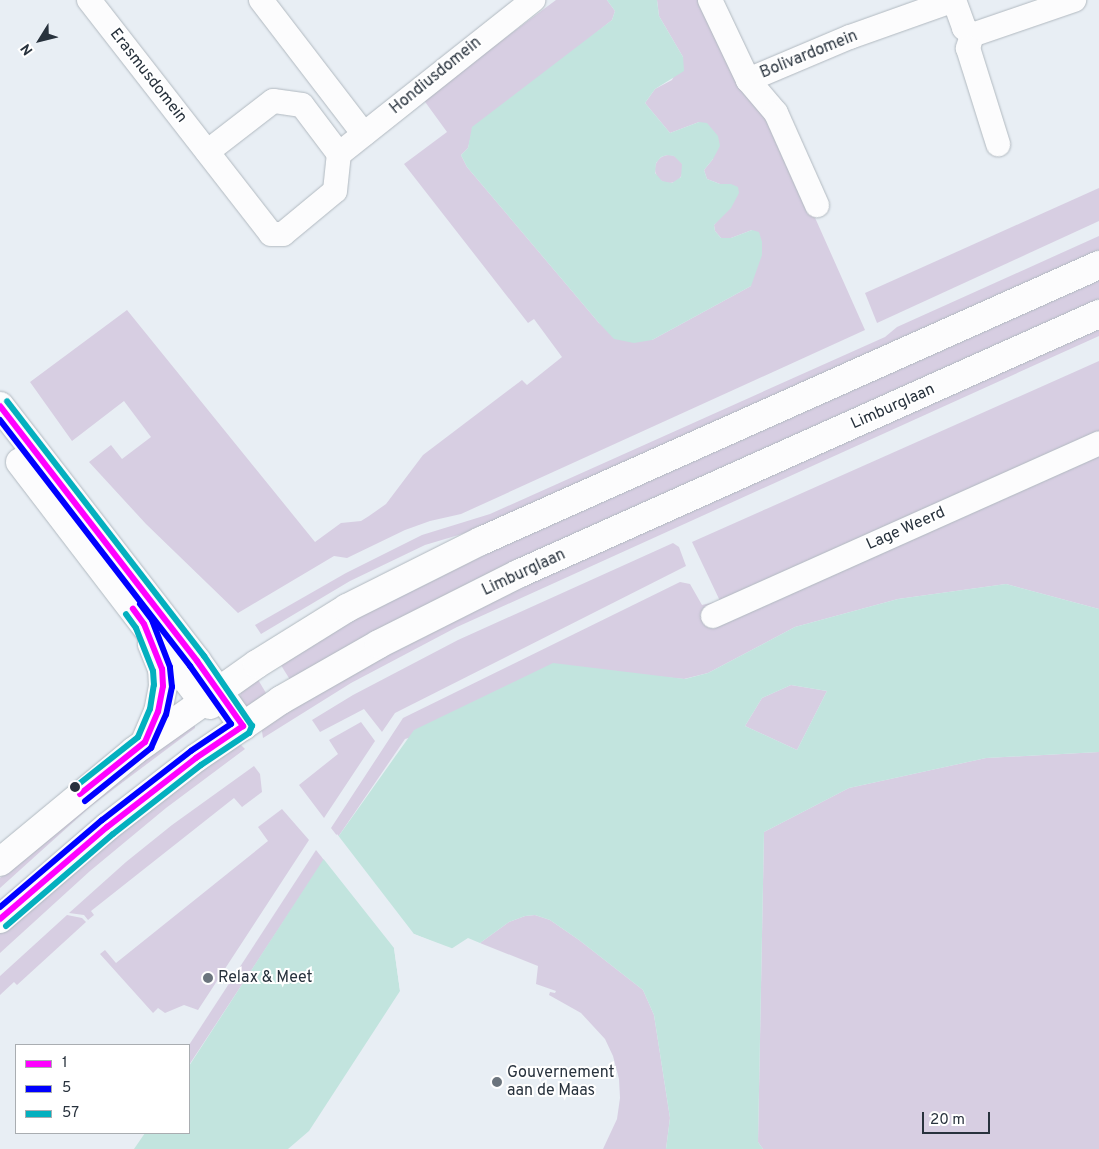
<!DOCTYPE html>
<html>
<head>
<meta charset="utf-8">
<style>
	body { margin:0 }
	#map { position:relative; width:1099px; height:1149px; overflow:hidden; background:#e8eef4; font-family:Overpass,sans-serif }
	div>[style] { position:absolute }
	.green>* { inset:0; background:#d7cee2 }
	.round { border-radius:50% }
	.water>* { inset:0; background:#c2e4de }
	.pier>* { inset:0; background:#e8eef4 }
	.roads { filter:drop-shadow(0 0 1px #b1b9c0) drop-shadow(0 0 1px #b1b9c0) }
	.street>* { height:24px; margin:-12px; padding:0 12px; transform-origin:12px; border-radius:12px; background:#fcfcfd }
	.secondary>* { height:28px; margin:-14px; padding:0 14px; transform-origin:14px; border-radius:14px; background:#fcfcfd }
	.bus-1>* { height:6px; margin:-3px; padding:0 3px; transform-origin:3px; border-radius:3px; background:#f0f }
	.bus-2>* { height:6px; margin:-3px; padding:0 3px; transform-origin:3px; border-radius:3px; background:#00f }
	.bus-3>* { height:6px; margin:-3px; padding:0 3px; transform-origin:3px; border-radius:3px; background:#04b0bf }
	.dots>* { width:14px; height:14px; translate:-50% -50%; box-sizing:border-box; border:2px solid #fff; border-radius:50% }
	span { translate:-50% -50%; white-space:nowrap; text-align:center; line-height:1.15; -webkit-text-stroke:4px #fff; paint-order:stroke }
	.street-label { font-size:16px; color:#28323d }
	.poi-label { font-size:16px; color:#28323d }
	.left { translate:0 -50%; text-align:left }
	.legend { position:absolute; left:15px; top:1044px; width:175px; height:90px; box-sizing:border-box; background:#fff; border:1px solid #a9adb1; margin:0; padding:6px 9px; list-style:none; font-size:15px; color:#28323d }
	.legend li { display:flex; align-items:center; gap:10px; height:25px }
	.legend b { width:25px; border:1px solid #a9adb1 }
	.north { position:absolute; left:15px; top:15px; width:50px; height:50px; -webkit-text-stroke:4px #fff; paint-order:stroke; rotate:234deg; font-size:14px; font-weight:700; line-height:20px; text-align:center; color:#28323d }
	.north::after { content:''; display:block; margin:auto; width:18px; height:22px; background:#28323d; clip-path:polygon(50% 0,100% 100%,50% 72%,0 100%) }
	.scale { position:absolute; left:922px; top:1112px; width:68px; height:22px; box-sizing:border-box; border:2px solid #28323d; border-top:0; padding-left:6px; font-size:15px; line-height:18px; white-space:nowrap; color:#28323d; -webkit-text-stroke:4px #fff; paint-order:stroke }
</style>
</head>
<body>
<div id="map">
	<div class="green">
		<i style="clip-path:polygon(556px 0,607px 0,615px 11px,612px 20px,472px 132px,468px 148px,461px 155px,467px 167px,599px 323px,652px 340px,751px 286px,752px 230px,731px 238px,721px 238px,715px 231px,714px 225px,718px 220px,731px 184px,720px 184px,707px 179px,704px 170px,713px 159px,699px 122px,670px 133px,645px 103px,655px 89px,672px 80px,683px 57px,659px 16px,657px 0,701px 0,744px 94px,772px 121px,865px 330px,461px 514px,430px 521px,405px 530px,347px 558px,334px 556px,238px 613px,146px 524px,89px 462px,111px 445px,122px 459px,151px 437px,124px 401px,72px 441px,30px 382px,127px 310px,315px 542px,341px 523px,361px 521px,369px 516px,386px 504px,423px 455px,522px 380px,527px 385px,562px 357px,534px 319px,528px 323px,404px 164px,447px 132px,423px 99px)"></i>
		<i class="round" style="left:655px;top:155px;width:28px;height:28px"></i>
		<i style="clip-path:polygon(1099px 188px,1099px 221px,877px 323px,865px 293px)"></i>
		<i style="clip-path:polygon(1099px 236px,1099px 252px,472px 531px,425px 545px,350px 581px,261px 634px,255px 625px,346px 573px,422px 535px,490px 514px,885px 337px,897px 327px)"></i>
		<i style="clip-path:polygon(1099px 277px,1099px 307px,292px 683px,279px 662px,361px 614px,504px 543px)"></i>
		<i style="clip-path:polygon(1099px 321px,1099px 336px,457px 627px,351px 683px,263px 738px,261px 725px,343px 670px)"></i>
		<i style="clip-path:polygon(1099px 361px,1099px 609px,1006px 584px,898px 599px,795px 627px,708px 673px,684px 679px,632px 674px,405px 739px,338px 837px,331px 828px,403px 718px,680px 582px,690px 584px,702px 605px,720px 601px,692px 542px)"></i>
		<i style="clip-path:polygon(673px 543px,679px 547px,686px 566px,395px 713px,382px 732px,364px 709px,320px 732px,312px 720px,353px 695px,458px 640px)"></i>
		<i style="clip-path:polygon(257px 678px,269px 698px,250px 707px,244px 705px,239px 700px,242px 688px)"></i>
		<i style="clip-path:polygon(791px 685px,827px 691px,797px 750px,745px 726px,762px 698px)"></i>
		<i style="clip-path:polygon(361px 722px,375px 741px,324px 818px,299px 785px,338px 754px,329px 740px)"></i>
		<i style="clip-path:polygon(193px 723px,195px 725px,195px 728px,91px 806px,0 888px,0 878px,87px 801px)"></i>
		<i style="clip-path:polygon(232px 744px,241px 745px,245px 749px,166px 808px,90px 871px,0 953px,0 930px)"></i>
		<i style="clip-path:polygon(1099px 752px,1099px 1149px,763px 1149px,758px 1142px,764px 832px,849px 788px,986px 758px)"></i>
		<i style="clip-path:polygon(254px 766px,260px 774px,262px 792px,242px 807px,234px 798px,91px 911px,94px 915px,88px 920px,84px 915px,69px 913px,126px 862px,172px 825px)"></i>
		<i style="clip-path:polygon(282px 809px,309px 840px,198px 1010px,184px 1005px,165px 1013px,158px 1008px,153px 1013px,100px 954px,105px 950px,116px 963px,268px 841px,258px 827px)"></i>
		<i style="clip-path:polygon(316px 850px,324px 860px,189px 1065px,189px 1045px)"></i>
		<i style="clip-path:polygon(67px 915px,82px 918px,86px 922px,17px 985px,14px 982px,0 995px,0 976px)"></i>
		<i style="clip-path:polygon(535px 915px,550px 920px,579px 940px,643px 990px,654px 1015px,670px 1118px,666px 1149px,603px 1149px,617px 1119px,620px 1098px,619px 1079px,613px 1056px,605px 1039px,581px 1013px,549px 995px,550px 992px,555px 993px,556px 991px,536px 984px,538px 966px,480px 943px,509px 922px,525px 916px)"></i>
	</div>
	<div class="water">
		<i style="clip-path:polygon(evenodd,607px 0,657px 0,659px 16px,683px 57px,684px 71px,655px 89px,645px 103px,670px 133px,699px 122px,707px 123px,718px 136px,720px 146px,713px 159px,704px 170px,707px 179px,720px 184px,731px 184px,738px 187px,739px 193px,731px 208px,714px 225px,715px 231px,721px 238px,731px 238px,752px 230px,759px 232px,762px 242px,762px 255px,751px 286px,652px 340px,634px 343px,614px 339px,599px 323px,467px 167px,461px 155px,468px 148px,472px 127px,612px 20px,615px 11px,607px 0,667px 155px,674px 156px,682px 164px,681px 177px,672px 183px,662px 181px,655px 173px,656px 163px,661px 157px,667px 155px)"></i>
		<i style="clip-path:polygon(evenodd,1006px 584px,1099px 609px,1099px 752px,986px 758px,849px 788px,764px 832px,758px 1142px,763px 1149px,666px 1149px,670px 1118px,654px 1015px,643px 990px,579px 940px,550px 920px,535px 915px,525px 916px,509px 922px,480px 943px,468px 938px,451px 949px,414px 934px,394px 948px,400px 991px,309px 1131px,288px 1149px,134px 1149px,145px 1133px,189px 1133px,189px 1066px,338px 837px,414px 730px,553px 663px,685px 679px,708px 673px,795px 627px,898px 599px,1006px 584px,791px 685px,827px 691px,797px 750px,745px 726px,762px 698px,791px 685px)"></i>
	</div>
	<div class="pier">
		<i style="clip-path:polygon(337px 834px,414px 934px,454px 949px,450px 952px,414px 937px,397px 949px,402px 990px,400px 991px,394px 948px,322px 857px)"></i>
	</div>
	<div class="roads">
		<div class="street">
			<i style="left:89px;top:0;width:296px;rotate:52.1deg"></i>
			<i style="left:271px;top:234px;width:12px"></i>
			<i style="left:283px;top:234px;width:67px;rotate:-39.6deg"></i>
			<i style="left:335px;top:191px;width:37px;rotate:-84deg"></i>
			<i style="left:339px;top:154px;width:61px;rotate:-127.1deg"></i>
			<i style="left:302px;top:105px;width:29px;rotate:-172deg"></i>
			<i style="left:273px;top:101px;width:83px;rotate:142.3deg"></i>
			<i style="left:261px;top:0;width:169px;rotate:52.5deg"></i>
			<i style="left:710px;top:0;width:89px;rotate:64.6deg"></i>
			<i style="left:748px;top:80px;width:111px;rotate:-22.9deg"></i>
			<i style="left:850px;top:37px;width:110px;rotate:-19.6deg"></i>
			<i style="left:954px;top:0;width:30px;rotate:70deg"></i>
			<i style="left:964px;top:28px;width:11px;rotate:41deg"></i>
			<i style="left:972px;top:35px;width:108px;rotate:-18.9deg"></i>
			<i style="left:972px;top:35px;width:14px;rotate:107deg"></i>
			<i style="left:968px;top:48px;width:101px;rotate:72.6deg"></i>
			<i style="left:748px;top:80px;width:43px;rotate:49.7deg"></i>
			<i style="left:776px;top:113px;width:101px;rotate:66deg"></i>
			<i style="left:339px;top:154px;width:248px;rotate:-38.4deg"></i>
			<i style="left:713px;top:616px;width:423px;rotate:-24.1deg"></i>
		</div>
		<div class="secondary">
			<i style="left:0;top:406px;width:322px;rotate:52.3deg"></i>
			<i style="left:197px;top:661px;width:80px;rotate:54.7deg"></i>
			<i style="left:20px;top:462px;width:301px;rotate:52.6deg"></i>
			<i style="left:203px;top:701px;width:8px;rotate:30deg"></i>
			<i style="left:145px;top:742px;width:33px;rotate:-67deg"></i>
			<i style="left:158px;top:712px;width:26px;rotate:-79deg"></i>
			<i style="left:163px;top:686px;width:17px;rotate:-93deg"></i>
			<i style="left:162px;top:669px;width:27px;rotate:-112deg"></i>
			<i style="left:0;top:862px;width:174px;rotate:-39.6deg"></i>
			<i style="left:134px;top:751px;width:151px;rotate:-35.3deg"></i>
			<i style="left:257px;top:664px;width:106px;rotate:-31.9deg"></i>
			<i style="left:347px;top:608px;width:150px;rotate:-26.6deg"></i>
			<i style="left:481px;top:541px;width:677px;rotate:-24.07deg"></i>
			<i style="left:0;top:919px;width:141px;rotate:-40.7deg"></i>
			<i style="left:107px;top:827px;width:113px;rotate:-37.8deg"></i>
			<i style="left:196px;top:758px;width:103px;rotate:-34.3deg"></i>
			<i style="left:281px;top:700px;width:113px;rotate:-29.7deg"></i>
			<i style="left:379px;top:644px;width:156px;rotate:-26.7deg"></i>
			<i style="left:518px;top:574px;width:637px;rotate:-24.11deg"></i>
		</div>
	</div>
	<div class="bus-1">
		<i style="left:0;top:406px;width:322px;rotate:52.3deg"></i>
		<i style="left:197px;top:661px;width:80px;rotate:54.7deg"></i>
		<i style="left:243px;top:726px;width:57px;rotate:145.8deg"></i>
		<i style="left:196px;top:758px;width:113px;rotate:142.2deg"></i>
		<i style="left:107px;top:827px;width:141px;rotate:139.3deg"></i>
		<i style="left:80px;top:794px;width:83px;rotate:-38.7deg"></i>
		<i style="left:145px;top:742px;width:33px;rotate:-67deg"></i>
		<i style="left:158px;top:712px;width:26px;rotate:-79deg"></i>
		<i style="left:163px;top:686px;width:17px;rotate:-93deg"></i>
		<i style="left:162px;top:669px;width:48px;rotate:-111.8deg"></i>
		<i style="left:144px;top:624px;width:19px;rotate:-126deg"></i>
	</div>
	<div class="bus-2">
		<i style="left:0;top:420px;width:311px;rotate:52.3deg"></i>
		<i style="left:190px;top:666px;width:71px;rotate:54.7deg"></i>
		<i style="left:231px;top:724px;width:48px;rotate:146deg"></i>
		<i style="left:191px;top:751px;width:113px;rotate:142.2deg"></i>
		<i style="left:102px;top:820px;width:134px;rotate:139.5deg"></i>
		<i style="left:85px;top:801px;width:85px;rotate:-38.8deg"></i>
		<i style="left:151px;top:748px;width:36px;rotate:-66deg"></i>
		<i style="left:166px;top:715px;width:29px;rotate:-78deg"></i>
		<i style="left:172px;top:687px;width:20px;rotate:-96deg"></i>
		<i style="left:170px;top:667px;width:50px;rotate:-111deg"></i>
		<i style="left:152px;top:620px;width:20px;rotate:-127deg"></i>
	</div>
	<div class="bus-3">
		<i style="left:75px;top:787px;width:80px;rotate:-38.4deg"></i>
		<i style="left:138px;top:737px;width:30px;rotate:-67deg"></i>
		<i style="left:150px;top:709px;width:24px;rotate:-81deg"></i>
		<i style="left:154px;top:685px;width:14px;rotate:-94deg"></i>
		<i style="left:153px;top:671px;width:46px;rotate:-111.6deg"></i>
		<i style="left:136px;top:628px;width:17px;rotate:-126deg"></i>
		<i style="left:6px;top:926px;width:141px;rotate:-40.7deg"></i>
		<i style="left:113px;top:834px;width:112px;rotate:-38.1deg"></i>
		<i style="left:201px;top:765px;width:58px;rotate:-33.7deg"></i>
		<i style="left:249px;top:733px;width:8px;rotate:-67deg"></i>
		<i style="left:252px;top:726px;width:85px;rotate:-124.4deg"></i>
		<i style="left:204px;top:656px;width:322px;rotate:-127.7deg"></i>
	</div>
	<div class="dots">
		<i style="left:75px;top:787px;background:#28323d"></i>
		<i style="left:208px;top:978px;background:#6b747d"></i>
		<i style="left:497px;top:1082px;background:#6b747d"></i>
	</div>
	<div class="street-label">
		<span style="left:809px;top:55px;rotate:-22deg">Bolivardomein</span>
		<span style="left:148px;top:76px;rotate:52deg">Erasmusdomein</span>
		<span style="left:436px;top:76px;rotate:-39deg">Hondiusdomein</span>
		<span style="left:893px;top:407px;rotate:-24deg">Limburglaan</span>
		<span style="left:906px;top:529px;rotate:-24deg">Lage Weerd</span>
		<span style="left:524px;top:573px;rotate:-25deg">Limburglaan</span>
	</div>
	<div class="poi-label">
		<span class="left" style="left:218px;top:978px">Relax &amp; Meet</span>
		<span class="left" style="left:507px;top:1082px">Gouvernement<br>aan de Maas</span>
	</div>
	<ul class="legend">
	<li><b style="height:6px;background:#f0f"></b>1</li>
	<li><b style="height:6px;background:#00f"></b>5</li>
	<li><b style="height:6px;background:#04b0bf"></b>57</li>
	</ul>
	<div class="north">N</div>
	<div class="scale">20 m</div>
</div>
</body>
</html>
